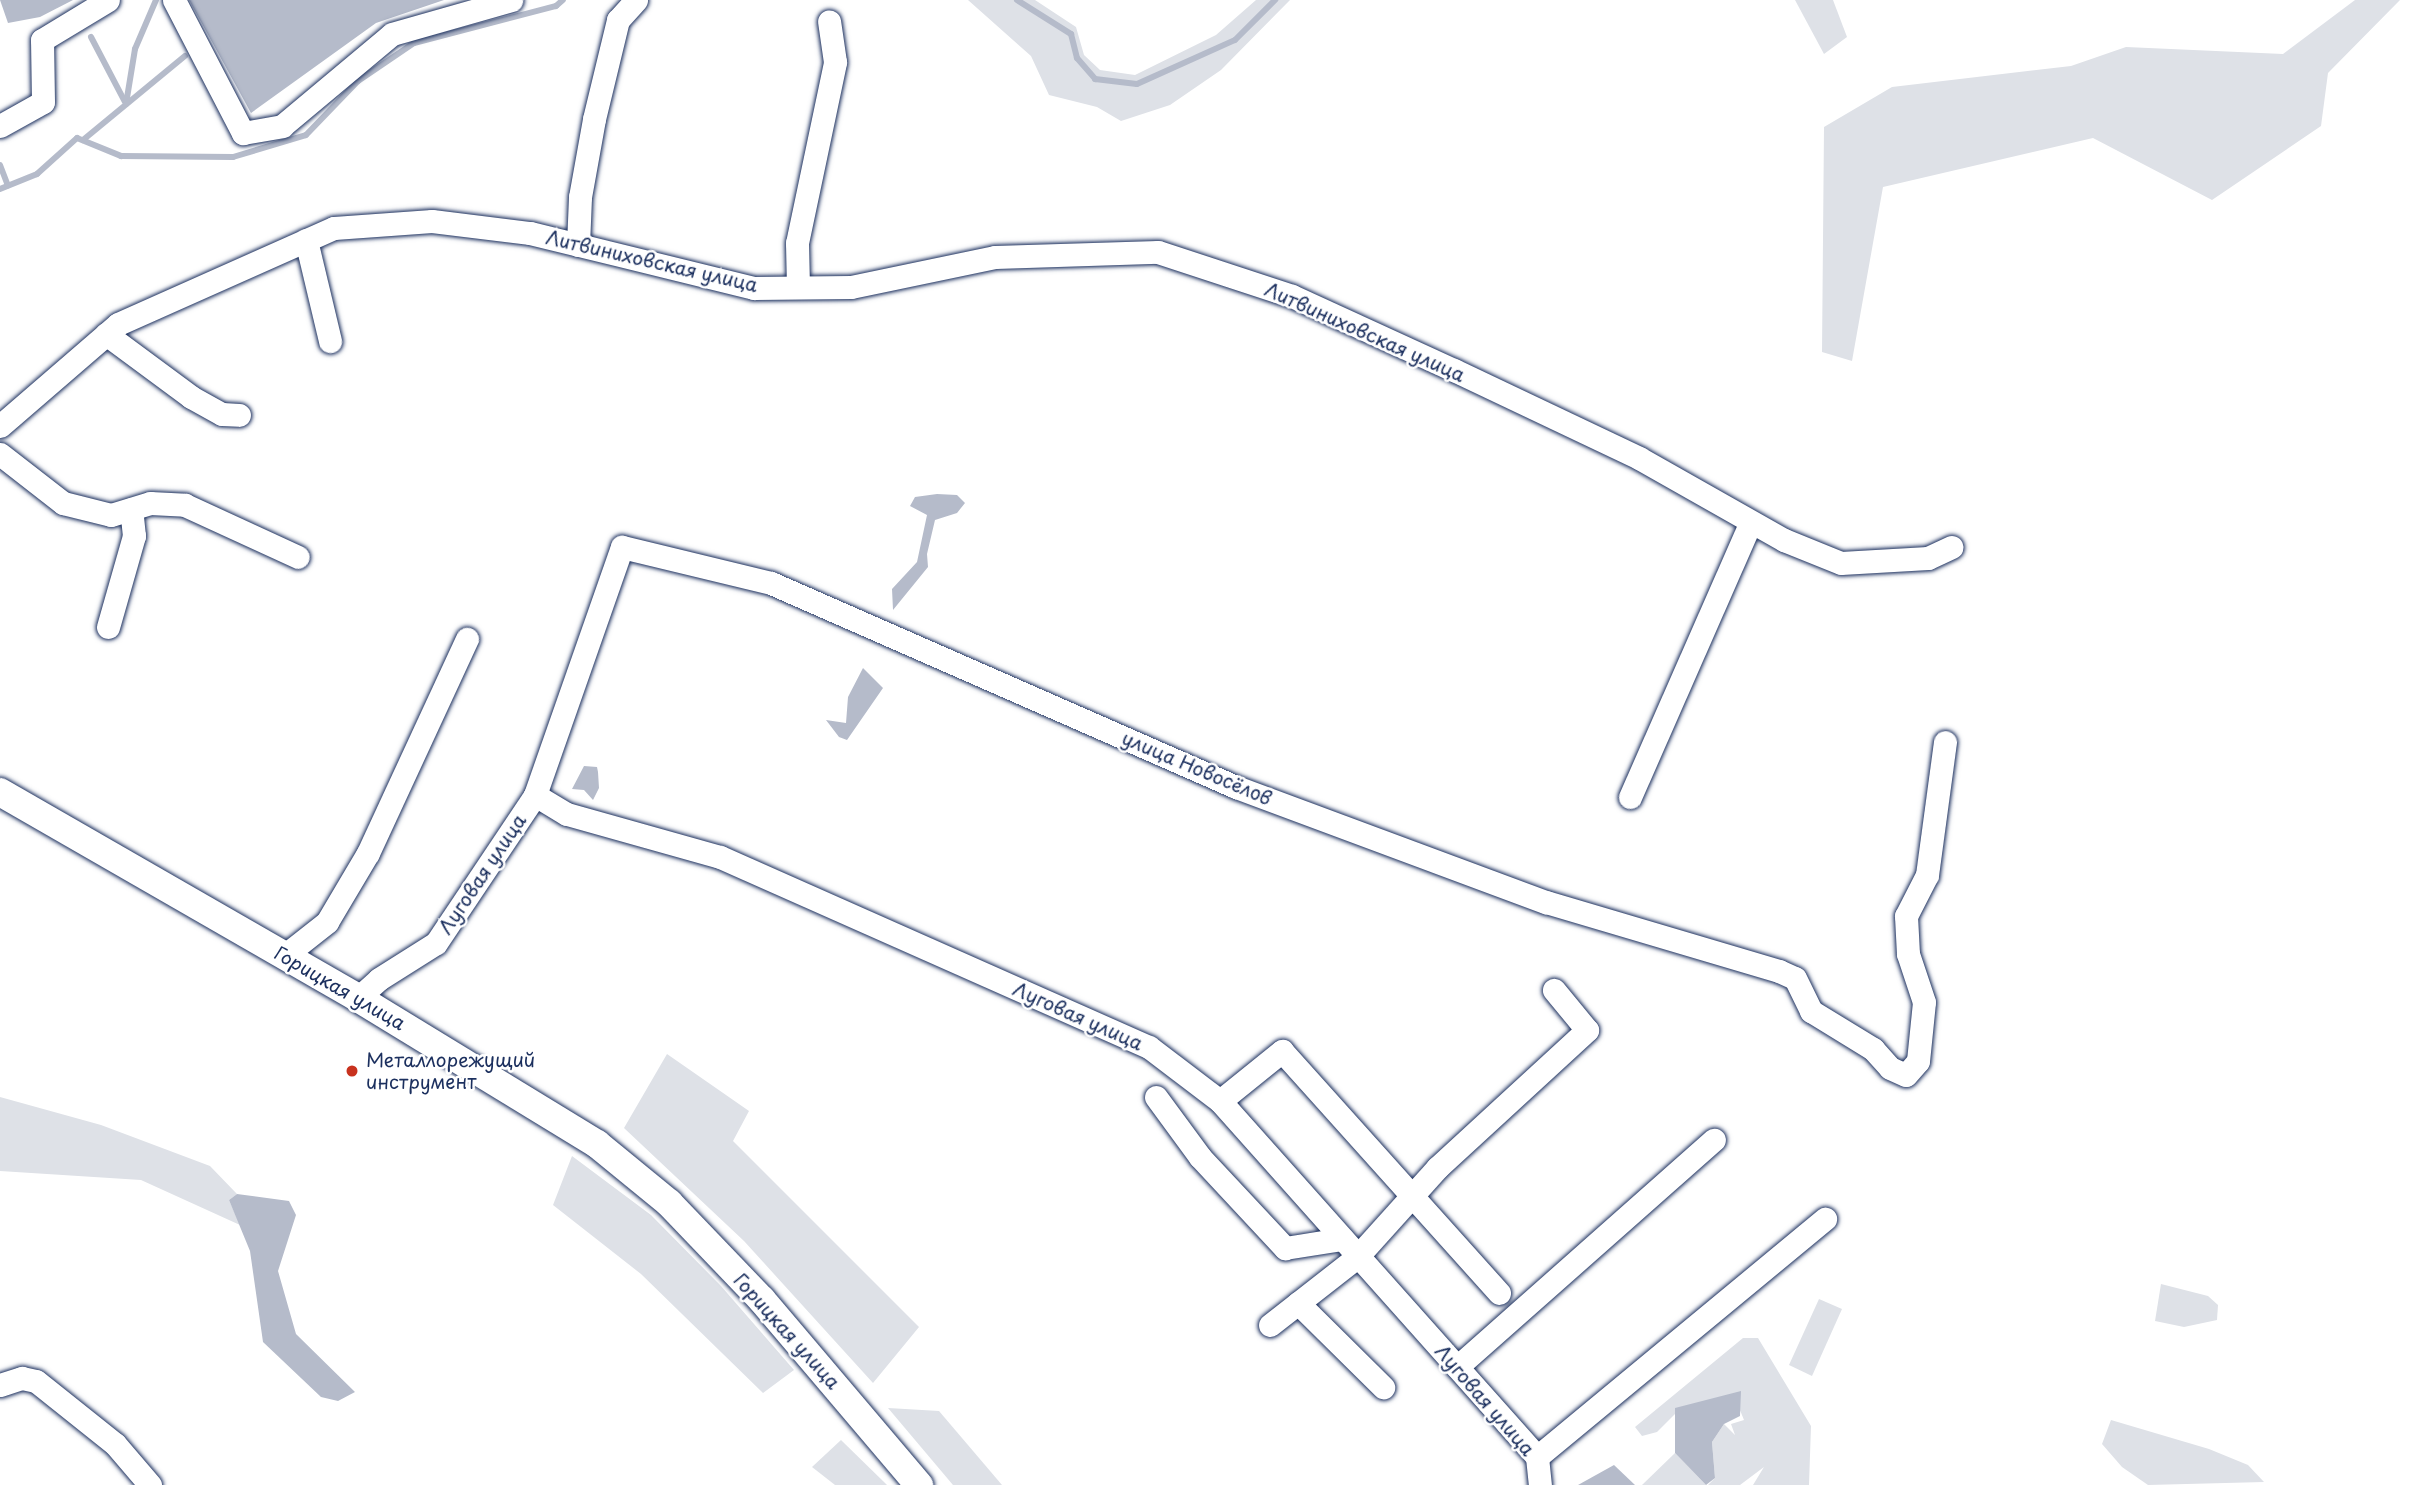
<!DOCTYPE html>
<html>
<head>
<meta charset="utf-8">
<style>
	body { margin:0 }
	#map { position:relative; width:2419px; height:1485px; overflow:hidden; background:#fff; font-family:"Playpen Sans",sans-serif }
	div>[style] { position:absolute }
	.green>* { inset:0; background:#dee1e7 }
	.water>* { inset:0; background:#b5bbca }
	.stream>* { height:6px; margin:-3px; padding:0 3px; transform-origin:3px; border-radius:3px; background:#b5bbca }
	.roads { filter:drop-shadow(0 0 2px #1b2f5e) drop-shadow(0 0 2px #1b2f5e) }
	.minor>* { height:23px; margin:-11.5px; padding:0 11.5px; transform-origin:11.5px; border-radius:11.5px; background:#fff }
	.major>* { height:28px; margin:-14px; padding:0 14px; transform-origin:14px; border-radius:14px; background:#fff }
	.dots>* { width:19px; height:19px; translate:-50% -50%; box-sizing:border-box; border:4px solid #fff; border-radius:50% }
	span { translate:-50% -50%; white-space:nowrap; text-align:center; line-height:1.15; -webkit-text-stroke:5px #fff; paint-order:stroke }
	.street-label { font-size:19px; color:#1b2f5e }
	.poi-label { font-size:19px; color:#1b2f5e }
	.left { translate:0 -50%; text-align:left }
</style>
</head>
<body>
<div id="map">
	<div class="green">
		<i style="clip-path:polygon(968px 0,1035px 0,1076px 27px,1084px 55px,1100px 70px,1135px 75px,1216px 35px,1256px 0,1290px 0,1221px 70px,1170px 105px,1121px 121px,1097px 107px,1049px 95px,1031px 56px)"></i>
		<i style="clip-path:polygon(1795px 0,1833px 0,1847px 37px,1824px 54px)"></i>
		<i style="clip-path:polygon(2355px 0,2400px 0,2328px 73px,2321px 126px,2212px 200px,2093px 138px,1883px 187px,1852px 361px,1822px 352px,1824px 127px,1892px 87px,2071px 66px,2126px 47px,2283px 54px)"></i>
		<i style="clip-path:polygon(667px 1054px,749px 1111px,733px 1141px,919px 1327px,873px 1383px,744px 1241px,624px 1128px)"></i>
		<i style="clip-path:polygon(0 1097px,101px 1125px,210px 1166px,237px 1194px,229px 1200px,240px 1225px,141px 1180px,0 1171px)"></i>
		<i style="clip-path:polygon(572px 1156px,651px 1215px,721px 1286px,794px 1370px,763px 1393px,641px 1274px,553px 1205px)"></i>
		<i style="clip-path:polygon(2161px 1284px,2208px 1296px,2218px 1305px,2217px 1320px,2184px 1327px,2155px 1321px)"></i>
		<i style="clip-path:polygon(1819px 1299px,1842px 1309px,1812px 1376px,1789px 1365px)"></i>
		<i style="clip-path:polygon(1743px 1338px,1758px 1338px,1811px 1426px,1809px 1485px,1753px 1485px,1764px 1467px,1740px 1485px,1708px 1485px,1715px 1478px,1712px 1442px,1724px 1424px,1735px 1435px,1731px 1424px,1744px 1420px,1737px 1403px,1682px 1407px,1657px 1432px,1642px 1436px,1635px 1427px)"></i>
		<i style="clip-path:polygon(888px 1408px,939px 1411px,1002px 1485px,953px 1485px)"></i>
		<i style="clip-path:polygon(2111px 1420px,2209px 1449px,2248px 1465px,2264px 1482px,2148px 1485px,2122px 1467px,2102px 1444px)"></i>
		<i style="clip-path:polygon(841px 1440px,885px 1483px,887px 1485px,835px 1485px,812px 1467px)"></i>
		<i style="clip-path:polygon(1675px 1453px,1706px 1485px,1642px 1485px)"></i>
	</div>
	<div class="water">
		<i style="clip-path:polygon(0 0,73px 0,40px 17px,8px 23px)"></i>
		<i style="clip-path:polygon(189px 0,444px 0,376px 23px,251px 113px)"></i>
		<i style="clip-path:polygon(937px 494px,957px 495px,965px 503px,957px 513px,935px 520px,927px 554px,928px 567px,893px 610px,892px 589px,917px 562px,927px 515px,910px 506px,915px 497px)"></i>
		<i style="clip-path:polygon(863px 668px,883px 688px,847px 740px,839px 737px,826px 720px,846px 723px,848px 697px)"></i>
		<i style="clip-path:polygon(584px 766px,597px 767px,598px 772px,599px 788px,593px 800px,584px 790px,572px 789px)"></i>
		<i style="clip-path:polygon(237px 1194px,289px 1201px,296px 1215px,278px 1271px,296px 1334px,355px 1392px,338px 1401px,321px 1397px,263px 1342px,250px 1251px,229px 1200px)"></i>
		<i style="clip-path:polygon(1741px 1391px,1740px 1416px,1724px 1424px,1712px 1442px,1715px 1478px,1706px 1485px,1675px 1453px,1675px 1408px)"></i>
		<i style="clip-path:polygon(1614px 1465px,1635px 1485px,1578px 1485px)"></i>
	</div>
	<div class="stream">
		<i style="left:1017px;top:0;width:64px;rotate:32.2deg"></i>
		<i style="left:1071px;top:34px;width:25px;rotate:76deg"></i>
		<i style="left:1077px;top:58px;width:28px;rotate:49deg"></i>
		<i style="left:1095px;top:79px;width:42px;rotate:6.8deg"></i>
		<i style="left:1137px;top:84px;width:107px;rotate:-24.2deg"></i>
		<i style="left:1235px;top:40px;width:57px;rotate:-45deg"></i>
		<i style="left:91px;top:37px;width:73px;rotate:62.4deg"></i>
		<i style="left:126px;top:104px;width:56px;rotate:-80.7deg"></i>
		<i style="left:135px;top:49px;width:53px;rotate:-66.8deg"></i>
		<i style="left:83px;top:140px;width:132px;rotate:-39.5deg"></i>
		<i style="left:0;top:165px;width:22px;rotate:69deg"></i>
		<i style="left:0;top:189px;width:40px;rotate:-22deg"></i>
		<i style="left:37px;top:174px;width:54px;rotate:-42deg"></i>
		<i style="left:77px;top:138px;width:48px;rotate:22.2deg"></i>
		<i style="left:121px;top:156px;width:112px;rotate:0.5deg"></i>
		<i style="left:233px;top:157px;width:76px;rotate:-16.8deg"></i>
		<i style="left:306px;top:135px;width:75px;rotate:-46.1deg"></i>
		<i style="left:358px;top:81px;width:68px;rotate:-34.2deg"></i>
		<i style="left:414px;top:43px;width:147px;rotate:-14.6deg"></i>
		<i style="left:556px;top:6px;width:9px;rotate:-41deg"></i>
	</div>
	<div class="roads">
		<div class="minor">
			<i style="left:174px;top:0;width:150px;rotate:62.6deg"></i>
			<i style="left:243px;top:133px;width:40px;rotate:-10deg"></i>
			<i style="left:282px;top:126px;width:143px;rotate:-39.9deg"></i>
			<i style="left:392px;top:34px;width:124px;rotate:-15.9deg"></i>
			<i style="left:0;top:126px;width:49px;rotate:-29.2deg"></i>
			<i style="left:43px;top:102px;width:62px;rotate:-90.9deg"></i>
			<i style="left:42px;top:40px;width:77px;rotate:-31.2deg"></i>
			<i style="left:306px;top:240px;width:104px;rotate:76.6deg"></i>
			<i style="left:578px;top:245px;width:48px;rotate:-87.6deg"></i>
			<i style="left:580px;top:197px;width:79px;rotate:-79.8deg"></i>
			<i style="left:594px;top:119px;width:102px;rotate:-76.4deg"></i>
			<i style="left:618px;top:20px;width:27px;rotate:-48deg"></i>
			<i style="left:798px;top:287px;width:44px;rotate:-91.3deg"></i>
			<i style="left:797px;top:243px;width:185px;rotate:-78.1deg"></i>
			<i style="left:835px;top:62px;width:41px;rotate:-98.3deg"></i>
			<i style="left:106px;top:334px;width:106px;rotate:36.5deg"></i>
			<i style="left:191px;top:397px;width:35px;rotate:29deg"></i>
			<i style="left:222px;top:414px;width:17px;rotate:3deg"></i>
			<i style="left:0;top:426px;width:156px;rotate:-40.8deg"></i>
			<i style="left:118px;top:324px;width:236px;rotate:-24deg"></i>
			<i style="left:334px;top:228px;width:98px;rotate:-4.1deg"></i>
			<i style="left:432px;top:221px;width:99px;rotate:7deg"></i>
			<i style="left:530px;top:233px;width:231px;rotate:13.8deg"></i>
			<i style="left:754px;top:288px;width:97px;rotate:-0.6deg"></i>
			<i style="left:851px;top:287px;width:147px;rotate:-11.8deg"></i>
			<i style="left:995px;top:257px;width:163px;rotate:-1.8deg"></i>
			<i style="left:1158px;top:252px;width:141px;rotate:18.2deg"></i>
			<i style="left:1292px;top:296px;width:178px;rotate:24.6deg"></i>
			<i style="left:1454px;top:370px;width:205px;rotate:25.4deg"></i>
			<i style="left:1639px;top:458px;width:167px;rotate:29.5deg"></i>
			<i style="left:1784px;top:540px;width:61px;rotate:22deg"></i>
			<i style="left:1841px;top:563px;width:87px;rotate:-3.3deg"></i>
			<i style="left:1928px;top:558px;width:26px;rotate:-25deg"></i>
			<i style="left:0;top:454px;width:80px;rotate:37.9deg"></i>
			<i style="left:63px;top:503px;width:49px;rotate:14deg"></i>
			<i style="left:111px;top:515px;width:41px;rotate:-17.1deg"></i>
			<i style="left:150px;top:503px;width:35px;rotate:3deg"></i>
			<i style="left:185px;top:505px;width:124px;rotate:24.7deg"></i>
			<i style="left:108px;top:627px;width:95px;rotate:-74.1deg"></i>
			<i style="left:134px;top:536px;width:27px;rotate:-96deg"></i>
			<i style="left:535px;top:795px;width:37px;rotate:31deg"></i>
			<i style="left:567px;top:814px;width:159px;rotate:15.7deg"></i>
			<i style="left:720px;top:857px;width:469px;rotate:23.9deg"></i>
			<i style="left:1149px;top:1047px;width:89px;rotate:37.3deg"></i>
			<i style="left:1220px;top:1101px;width:477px;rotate:48.3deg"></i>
			<i style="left:1537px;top:1457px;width:28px;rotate:84deg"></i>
			<i style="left:1630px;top:797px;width:300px;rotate:-66.3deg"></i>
			<i style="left:284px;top:956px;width:55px;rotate:-38.3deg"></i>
			<i style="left:327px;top:922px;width:80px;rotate:-59.3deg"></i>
			<i style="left:368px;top:853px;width:236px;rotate:-65.2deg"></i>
			<i style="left:358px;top:998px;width:28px;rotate:-42deg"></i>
			<i style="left:379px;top:979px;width:67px;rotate:-32.3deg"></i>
			<i style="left:436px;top:943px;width:178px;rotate:-56.2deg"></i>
			<i style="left:535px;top:795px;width:263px;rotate:-70.7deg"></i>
			<i style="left:622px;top:547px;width:153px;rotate:13.6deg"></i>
			<i style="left:771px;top:583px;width:508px;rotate:23.69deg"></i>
			<i style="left:1236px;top:787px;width:331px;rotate:20.4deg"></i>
			<i style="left:1546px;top:902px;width:243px;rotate:16.5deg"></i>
			<i style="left:1779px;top:971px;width:17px;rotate:24deg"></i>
			<i style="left:1795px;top:978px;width:37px;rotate:64deg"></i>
			<i style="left:1811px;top:1011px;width:73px;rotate:31.5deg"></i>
			<i style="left:1873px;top:1049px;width:25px;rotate:48deg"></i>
			<i style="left:1890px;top:1068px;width:17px;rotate:24deg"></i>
			<i style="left:1906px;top:1075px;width:18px;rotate:-49deg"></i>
			<i style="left:1918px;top:1061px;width:59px;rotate:-84.2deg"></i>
			<i style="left:1924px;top:1002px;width:51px;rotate:-108.4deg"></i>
			<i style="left:1908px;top:954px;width:38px;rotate:-93deg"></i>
			<i style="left:1906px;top:916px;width:46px;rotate:-62.9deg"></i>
			<i style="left:1927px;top:875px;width:134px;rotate:-82.3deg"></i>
			<i style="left:1156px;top:1097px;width:74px;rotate:53.7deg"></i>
			<i style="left:1200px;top:1157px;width:125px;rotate:47deg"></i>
			<i style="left:1285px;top:1248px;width:58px;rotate:-9deg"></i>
			<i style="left:1220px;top:1101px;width:80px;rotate:-38.9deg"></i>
			<i style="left:1282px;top:1051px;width:325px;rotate:48.1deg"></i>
			<i style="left:1298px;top:1303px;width:120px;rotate:44.7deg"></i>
			<i style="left:1270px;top:1325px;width:110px;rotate:-38deg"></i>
			<i style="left:1357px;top:1257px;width:120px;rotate:-48deg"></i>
			<i style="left:1437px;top:1168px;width:204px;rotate:-42.6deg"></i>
			<i style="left:1587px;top:1030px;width:52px;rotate:-129.5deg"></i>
			<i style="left:1457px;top:1367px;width:343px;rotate:-41.5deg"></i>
			<i style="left:0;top:1385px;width:23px;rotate:-18deg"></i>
			<i style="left:22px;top:1378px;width:14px;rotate:12deg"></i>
			<i style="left:36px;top:1381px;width:101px;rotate:38.6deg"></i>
			<i style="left:115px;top:1444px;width:54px;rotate:49.5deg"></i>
			<i style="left:1537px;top:1457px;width:374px;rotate:-39.6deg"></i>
		</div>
		<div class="major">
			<i style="left:0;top:792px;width:413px;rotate:29.9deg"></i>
			<i style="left:358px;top:998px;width:280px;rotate:31.4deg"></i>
			<i style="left:597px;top:1144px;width:93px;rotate:39.3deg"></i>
			<i style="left:669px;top:1203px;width:134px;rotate:46.2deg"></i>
			<i style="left:762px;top:1300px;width:243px;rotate:49.7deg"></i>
		</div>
	</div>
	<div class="dots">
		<i style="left:352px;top:1071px;background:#c8321e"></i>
	</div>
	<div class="street-label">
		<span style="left:652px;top:261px;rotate:13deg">Литвиниховская улица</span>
		<span style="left:1365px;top:332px;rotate:24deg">Литвиниховская улица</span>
		<span style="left:1197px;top:768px;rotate:23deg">улица Новосёлов</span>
		<span style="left:482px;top:874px;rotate:-56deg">Луговая улица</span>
		<span style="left:340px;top:988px;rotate:30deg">Горицкая улица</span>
		<span style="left:1078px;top:1016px;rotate:24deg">Луговая улица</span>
		<span style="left:787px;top:1331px;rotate:48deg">Горицкая улица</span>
		<span style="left:1485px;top:1400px;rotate:49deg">Луговая улица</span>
	</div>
	<div class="poi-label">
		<span class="left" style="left:366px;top:1071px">Металлорежущий<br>инструмент</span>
	</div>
</div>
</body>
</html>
